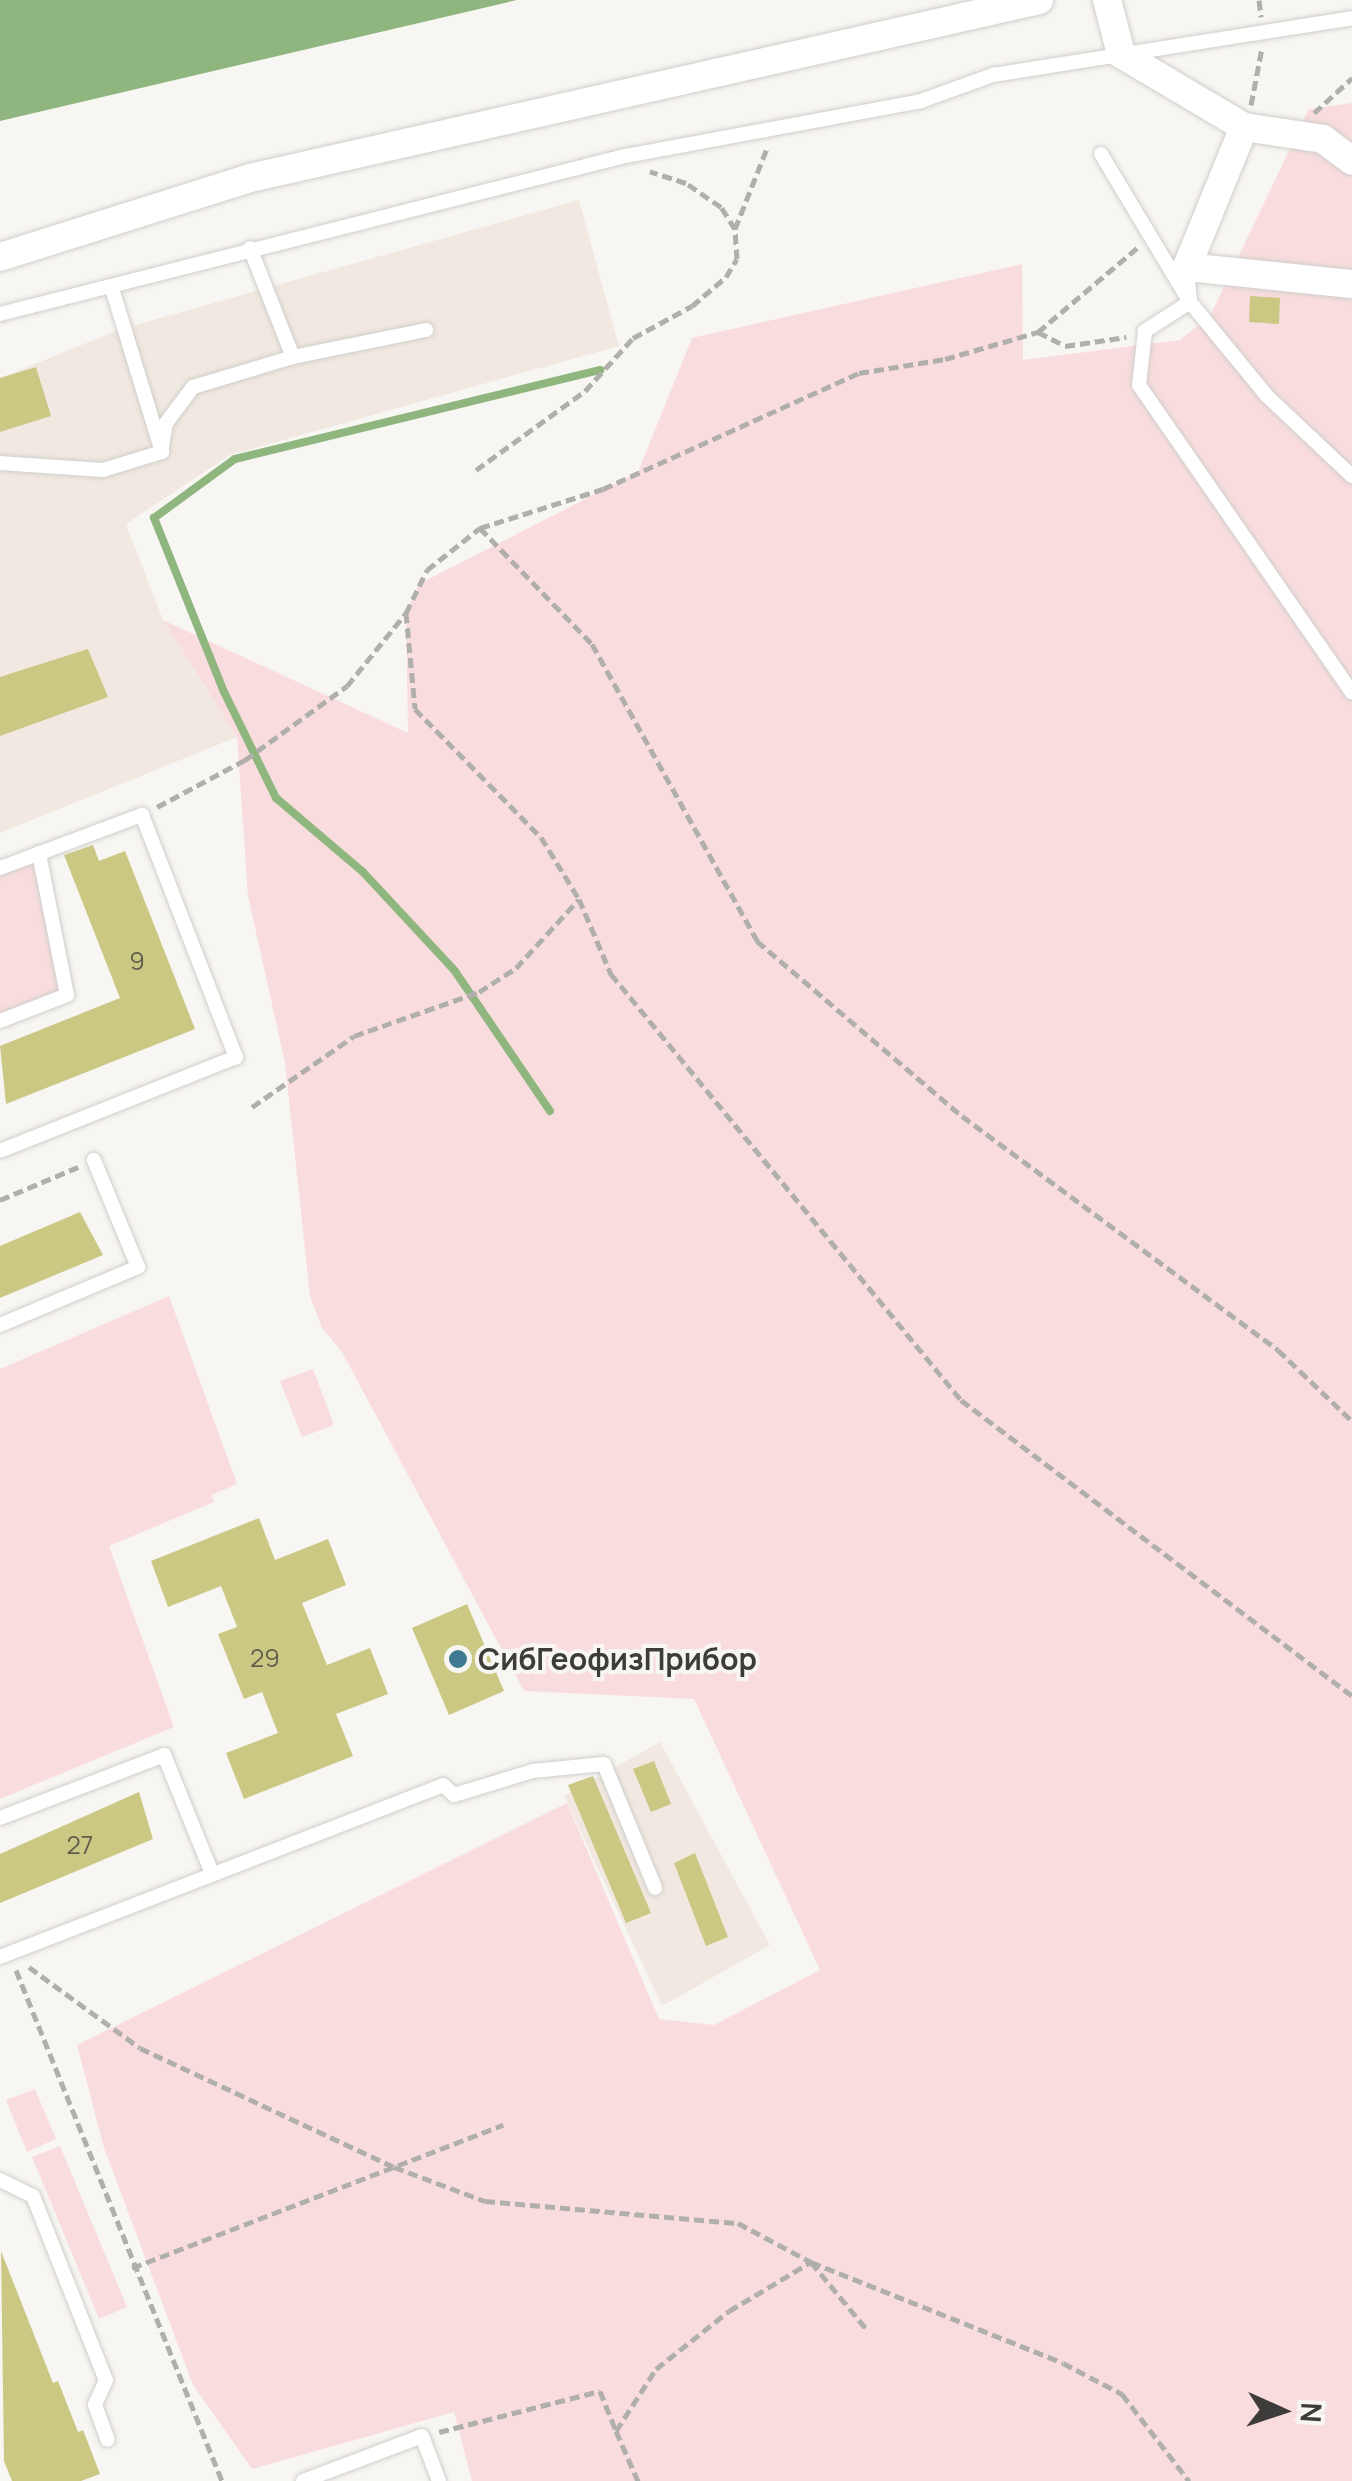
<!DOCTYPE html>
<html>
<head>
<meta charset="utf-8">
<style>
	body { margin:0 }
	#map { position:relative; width:1352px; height:2481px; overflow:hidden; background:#f8f6f2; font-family:Manrope,sans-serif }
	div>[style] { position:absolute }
	.built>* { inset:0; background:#f1e9e1 }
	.green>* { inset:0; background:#f9ddde }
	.water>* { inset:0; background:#8fb67e }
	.stream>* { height:8px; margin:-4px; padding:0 4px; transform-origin:4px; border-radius:4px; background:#8fb67e }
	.building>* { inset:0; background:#cac883 }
	.path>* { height:5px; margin-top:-2.5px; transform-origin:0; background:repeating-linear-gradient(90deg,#b1afac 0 10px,transparent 0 15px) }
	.roads { filter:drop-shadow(0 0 2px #d0cecb) drop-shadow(0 0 2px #d0cecb) }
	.service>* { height:14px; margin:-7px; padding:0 7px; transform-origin:7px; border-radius:7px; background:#fff }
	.minor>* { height:28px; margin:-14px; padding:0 14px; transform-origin:14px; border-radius:14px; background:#fff }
	.dots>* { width:28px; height:28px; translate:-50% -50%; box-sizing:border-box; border:5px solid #f8f6f2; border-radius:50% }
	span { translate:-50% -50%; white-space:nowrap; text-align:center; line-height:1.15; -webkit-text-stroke:8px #f8f6f2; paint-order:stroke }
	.number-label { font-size:25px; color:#605f4d }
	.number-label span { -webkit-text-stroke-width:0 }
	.poi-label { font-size:30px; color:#3d3c3b; font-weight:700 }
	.left { translate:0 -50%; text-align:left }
	.north { position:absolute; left:1232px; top:2361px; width:100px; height:100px; -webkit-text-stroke:8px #f8f6f2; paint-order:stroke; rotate:93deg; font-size:28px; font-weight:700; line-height:40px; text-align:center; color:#3d3c3b }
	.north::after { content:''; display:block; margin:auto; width:35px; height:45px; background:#3d3c3b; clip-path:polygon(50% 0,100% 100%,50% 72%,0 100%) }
</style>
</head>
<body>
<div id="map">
	<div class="built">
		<i style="clip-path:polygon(579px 200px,619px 346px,230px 455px,126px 524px,163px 620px,237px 737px,0 833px,0 378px,121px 329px)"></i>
		<i style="clip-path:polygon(660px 1742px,770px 1945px,662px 2006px,564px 1796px)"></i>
	</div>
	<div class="green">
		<i style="clip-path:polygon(1352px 103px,1352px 2481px,472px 2481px,454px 2412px,252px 2469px,193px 2385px,104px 2148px,77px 2045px,567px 1803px,659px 2019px,714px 2025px,820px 1970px,694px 1699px,524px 1691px,342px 1352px,322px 1328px,310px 1296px,285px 1063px,248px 896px,237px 737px,163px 620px,408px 733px,406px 613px,419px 584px,638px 472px,692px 338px,1022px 264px,1023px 360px,1180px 340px,1210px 316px,1309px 109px)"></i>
		<i style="clip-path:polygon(39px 853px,67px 995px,0 1021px,0 868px)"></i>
		<i style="clip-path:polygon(169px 1296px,237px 1484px,212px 1495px,214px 1502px,109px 1546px,174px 1727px,0 1799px,0 1369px)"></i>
		<i style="clip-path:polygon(313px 1369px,334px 1425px,302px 1437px,280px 1381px)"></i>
		<i style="clip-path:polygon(35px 2089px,56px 2139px,27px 2152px,6px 2100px)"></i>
		<i style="clip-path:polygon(60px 2146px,127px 2307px,99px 2319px,32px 2157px)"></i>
	</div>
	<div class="water">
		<i style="clip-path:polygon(0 0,517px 0,0 121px)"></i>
	</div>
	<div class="stream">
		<i style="left:550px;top:1111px;width:169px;rotate:-124.2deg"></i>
		<i style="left:455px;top:971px;width:135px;rotate:-132.9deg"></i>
		<i style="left:363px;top:872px;width:114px;rotate:-139.6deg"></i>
		<i style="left:276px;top:798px;width:118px;rotate:-116.1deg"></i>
		<i style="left:224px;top:692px;width:188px;rotate:-111.9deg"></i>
		<i style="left:154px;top:518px;width:100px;rotate:-36.1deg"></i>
		<i style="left:235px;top:459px;width:376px;rotate:-13.7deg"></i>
	</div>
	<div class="building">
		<i style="clip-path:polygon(1250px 296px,1280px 298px,1279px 324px,1249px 322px)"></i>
		<i style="clip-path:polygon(36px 367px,51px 416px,0 432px,0 378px)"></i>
		<i style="clip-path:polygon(88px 649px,108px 697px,0 736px,0 677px)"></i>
		<i style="clip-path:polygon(93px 845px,99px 861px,125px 851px,195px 1029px,6px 1104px,0 1046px,120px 998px,64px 855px)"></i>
		<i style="clip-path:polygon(80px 1212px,103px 1255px,0 1298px,0 1246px)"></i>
		<i style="clip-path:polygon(259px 1518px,275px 1560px,328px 1539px,346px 1585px,302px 1603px,327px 1665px,370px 1648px,388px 1694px,336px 1714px,353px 1756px,244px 1799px,226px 1753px,278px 1733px,262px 1692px,244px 1699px,218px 1634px,237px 1627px,221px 1586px,168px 1607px,151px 1561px)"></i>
		<i style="clip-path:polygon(467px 1604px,504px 1691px,449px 1715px,412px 1628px)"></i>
		<i style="clip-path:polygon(654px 1761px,671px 1804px,651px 1812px,633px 1769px)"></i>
		<i style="clip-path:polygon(593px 1776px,651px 1913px,626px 1923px,568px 1785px)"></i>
		<i style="clip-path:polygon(139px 1792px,153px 1839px,0 1903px,0 1854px)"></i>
		<i style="clip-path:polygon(695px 1853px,728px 1937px,706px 1946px,674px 1863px)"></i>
		<i style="clip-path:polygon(1px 2251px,53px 2383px,58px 2381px,78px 2432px,83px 2430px,100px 2474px,81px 2481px,12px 2481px,4px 2461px)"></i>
	</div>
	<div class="path">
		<i style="left:1259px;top:0;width:17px;rotate:83deg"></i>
		<i style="left:1251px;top:105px;width:58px;rotate:-79.1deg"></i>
		<i style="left:1314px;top:113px;width:52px;rotate:-42.6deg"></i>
		<i style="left:735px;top:229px;width:87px;rotate:-68.4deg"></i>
		<i style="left:1038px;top:332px;width:30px;rotate:27deg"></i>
		<i style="left:1065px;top:346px;width:62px;rotate:-8.4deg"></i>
		<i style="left:476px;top:470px;width:135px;rotate:-35.9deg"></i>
		<i style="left:585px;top:391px;width:72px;rotate:-47.8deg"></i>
		<i style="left:633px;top:338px;width:67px;rotate:-28.5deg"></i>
		<i style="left:692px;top:306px;width:45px;rotate:-40.5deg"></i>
		<i style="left:726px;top:277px;width:21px;rotate:-59deg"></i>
		<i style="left:737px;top:259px;width:30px;rotate:-94deg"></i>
		<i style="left:735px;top:229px;width:26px;rotate:-122deg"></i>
		<i style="left:721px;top:207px;width:42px;rotate:-145.6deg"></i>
		<i style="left:686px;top:183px;width:38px;rotate:-162deg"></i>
		<i style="left:480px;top:528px;width:161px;rotate:46deg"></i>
		<i style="left:592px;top:644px;width:340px;rotate:60.9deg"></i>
		<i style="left:757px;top:941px;width:270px;rotate:40.5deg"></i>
		<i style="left:962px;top:1116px;width:393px;rotate:36.5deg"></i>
		<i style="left:1278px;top:1350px;width:103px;rotate:43.8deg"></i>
		<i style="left:406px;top:613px;width:96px;rotate:84.6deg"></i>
		<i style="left:415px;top:709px;width:180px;rotate:45.5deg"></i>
		<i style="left:541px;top:837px;width:73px;rotate:58.5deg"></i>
		<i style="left:579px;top:899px;width:82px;rotate:66.9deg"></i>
		<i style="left:611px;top:974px;width:551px;rotate:50.59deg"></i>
		<i style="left:961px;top:1400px;width:490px;rotate:37.1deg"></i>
		<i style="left:157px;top:807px;width:100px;rotate:-28.1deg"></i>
		<i style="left:245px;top:760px;width:126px;rotate:-36deg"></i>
		<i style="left:347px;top:686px;width:94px;rotate:-51.1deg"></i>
		<i style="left:406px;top:613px;width:48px;rotate:-64deg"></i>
		<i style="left:427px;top:570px;width:68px;rotate:-38.4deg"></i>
		<i style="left:480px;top:528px;width:129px;rotate:-17.6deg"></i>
		<i style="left:603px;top:489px;width:281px;rotate:-24.4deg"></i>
		<i style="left:859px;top:373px;width:87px;rotate:-9.2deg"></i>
		<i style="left:945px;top:359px;width:97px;rotate:-16.2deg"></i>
		<i style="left:1038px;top:332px;width:130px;rotate:-40.3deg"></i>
		<i style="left:252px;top:1107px;width:124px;rotate:-34.8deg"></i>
		<i style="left:354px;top:1036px;width:133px;rotate:-19.4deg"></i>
		<i style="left:479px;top:992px;width:44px;rotate:-33deg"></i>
		<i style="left:516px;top:968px;width:93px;rotate:-47.6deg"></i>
		<i style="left:0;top:1200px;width:85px;rotate:-22.9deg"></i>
		<i style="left:29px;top:1967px;width:137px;rotate:36.1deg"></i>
		<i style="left:140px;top:2048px;width:280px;rotate:25.1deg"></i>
		<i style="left:394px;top:2167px;width:97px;rotate:20.5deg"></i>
		<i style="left:485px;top:2201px;width:254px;rotate:5deg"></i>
		<i style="left:738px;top:2223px;width:83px;rotate:28.1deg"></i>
		<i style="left:811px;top:2262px;width:89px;rotate:50.4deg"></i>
		<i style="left:16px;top:1970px;width:551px;rotate:68.04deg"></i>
		<i style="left:132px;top:2268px;width:398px;rotate:-21.1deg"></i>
		<i style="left:616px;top:2431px;width:55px;rotate:66.3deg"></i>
		<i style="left:439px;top:2432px;width:166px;rotate:-14.3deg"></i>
		<i style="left:600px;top:2391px;width:43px;rotate:68.2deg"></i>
		<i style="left:616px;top:2431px;width:74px;rotate:-57.2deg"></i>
		<i style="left:656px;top:2369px;width:93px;rotate:-38.5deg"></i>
		<i style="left:729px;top:2311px;width:96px;rotate:-30.9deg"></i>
		<i style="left:811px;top:2262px;width:271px;rotate:21.8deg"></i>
		<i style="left:1063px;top:2363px;width:67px;rotate:27.7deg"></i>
		<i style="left:1122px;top:2394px;width:110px;rotate:52.4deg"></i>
	</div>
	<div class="roads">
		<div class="service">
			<i style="left:1101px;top:154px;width:173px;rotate:59deg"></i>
			<i style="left:1190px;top:302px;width:122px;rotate:50.7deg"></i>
			<i style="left:1267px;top:396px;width:117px;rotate:43.3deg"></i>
			<i style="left:250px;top:248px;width:117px;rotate:68.5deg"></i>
			<i style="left:293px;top:357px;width:136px;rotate:-11.5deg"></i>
			<i style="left:1187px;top:267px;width:35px;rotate:85deg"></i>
			<i style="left:1190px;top:302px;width:54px;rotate:147.2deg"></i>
			<i style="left:1145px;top:331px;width:54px;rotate:96.3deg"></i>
			<i style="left:1139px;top:385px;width:374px;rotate:55.3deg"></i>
			<i style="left:0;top:314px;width:645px;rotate:-14.19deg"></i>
			<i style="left:625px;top:156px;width:301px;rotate:-10.5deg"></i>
			<i style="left:921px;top:101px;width:77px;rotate:-19.9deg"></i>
			<i style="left:993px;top:75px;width:363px;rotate:-9deg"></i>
			<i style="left:162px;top:447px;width:24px;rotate:-81deg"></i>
			<i style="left:166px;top:423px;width:45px;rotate:-53.1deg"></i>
			<i style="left:193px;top:387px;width:104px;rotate:-16.7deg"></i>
			<i style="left:0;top:463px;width:103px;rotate:3.9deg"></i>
			<i style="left:103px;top:470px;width:62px;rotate:-17deg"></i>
			<i style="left:162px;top:452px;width:171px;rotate:-107deg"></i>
			<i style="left:0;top:868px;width:152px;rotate:-20.5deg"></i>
			<i style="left:142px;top:815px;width:260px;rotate:68.8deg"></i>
			<i style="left:236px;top:1057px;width:254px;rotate:158.3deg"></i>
			<i style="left:0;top:1021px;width:72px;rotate:-21.2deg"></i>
			<i style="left:67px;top:995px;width:145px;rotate:-101.2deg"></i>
			<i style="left:0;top:1325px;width:150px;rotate:-22.8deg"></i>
			<i style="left:138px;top:1267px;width:116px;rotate:-112.4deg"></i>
			<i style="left:0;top:1818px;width:176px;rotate:-21deg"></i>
			<i style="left:164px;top:1755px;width:125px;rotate:67.9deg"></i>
			<i style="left:0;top:1957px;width:475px;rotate:-21.2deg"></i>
			<i style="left:443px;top:1785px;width:15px;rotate:42deg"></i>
			<i style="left:454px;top:1795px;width:83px;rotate:-16.9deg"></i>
			<i style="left:533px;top:1771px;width:71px;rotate:-5.6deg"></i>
			<i style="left:604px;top:1764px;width:134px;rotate:67.6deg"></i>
			<i style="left:0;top:2180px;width:37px;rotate:26deg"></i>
			<i style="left:33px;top:2196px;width:198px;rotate:68.4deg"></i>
			<i style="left:106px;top:2380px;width:27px;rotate:114deg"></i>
			<i style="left:95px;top:2405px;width:37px;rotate:70deg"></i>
			<i style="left:303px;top:2481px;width:127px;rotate:-20.7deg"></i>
			<i style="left:422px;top:2436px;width:48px;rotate:69.3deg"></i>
		</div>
		<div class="minor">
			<i style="left:1107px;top:0;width:56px;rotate:75.5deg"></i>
			<i style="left:1121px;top:54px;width:143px;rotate:30.7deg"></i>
			<i style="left:1244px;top:127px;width:80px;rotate:8.6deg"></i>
			<i style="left:1323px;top:139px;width:36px;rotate:37deg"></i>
			<i style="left:1244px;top:127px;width:151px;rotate:112.2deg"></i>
			<i style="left:1187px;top:267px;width:166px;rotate:5.9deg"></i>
			<i style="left:0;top:257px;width:262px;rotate:-17.5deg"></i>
			<i style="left:250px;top:178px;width:809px;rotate:-12.71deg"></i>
		</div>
	</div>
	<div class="dots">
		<i style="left:458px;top:1659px;background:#3f7a93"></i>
	</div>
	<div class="number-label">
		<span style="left:137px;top:961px">9</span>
		<span style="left:265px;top:1658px">29</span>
		<span style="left:80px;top:1845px">27</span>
	</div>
	<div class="poi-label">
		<span class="left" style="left:478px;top:1659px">СибГеофизПрибор</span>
	</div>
	<div class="north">N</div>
</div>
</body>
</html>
